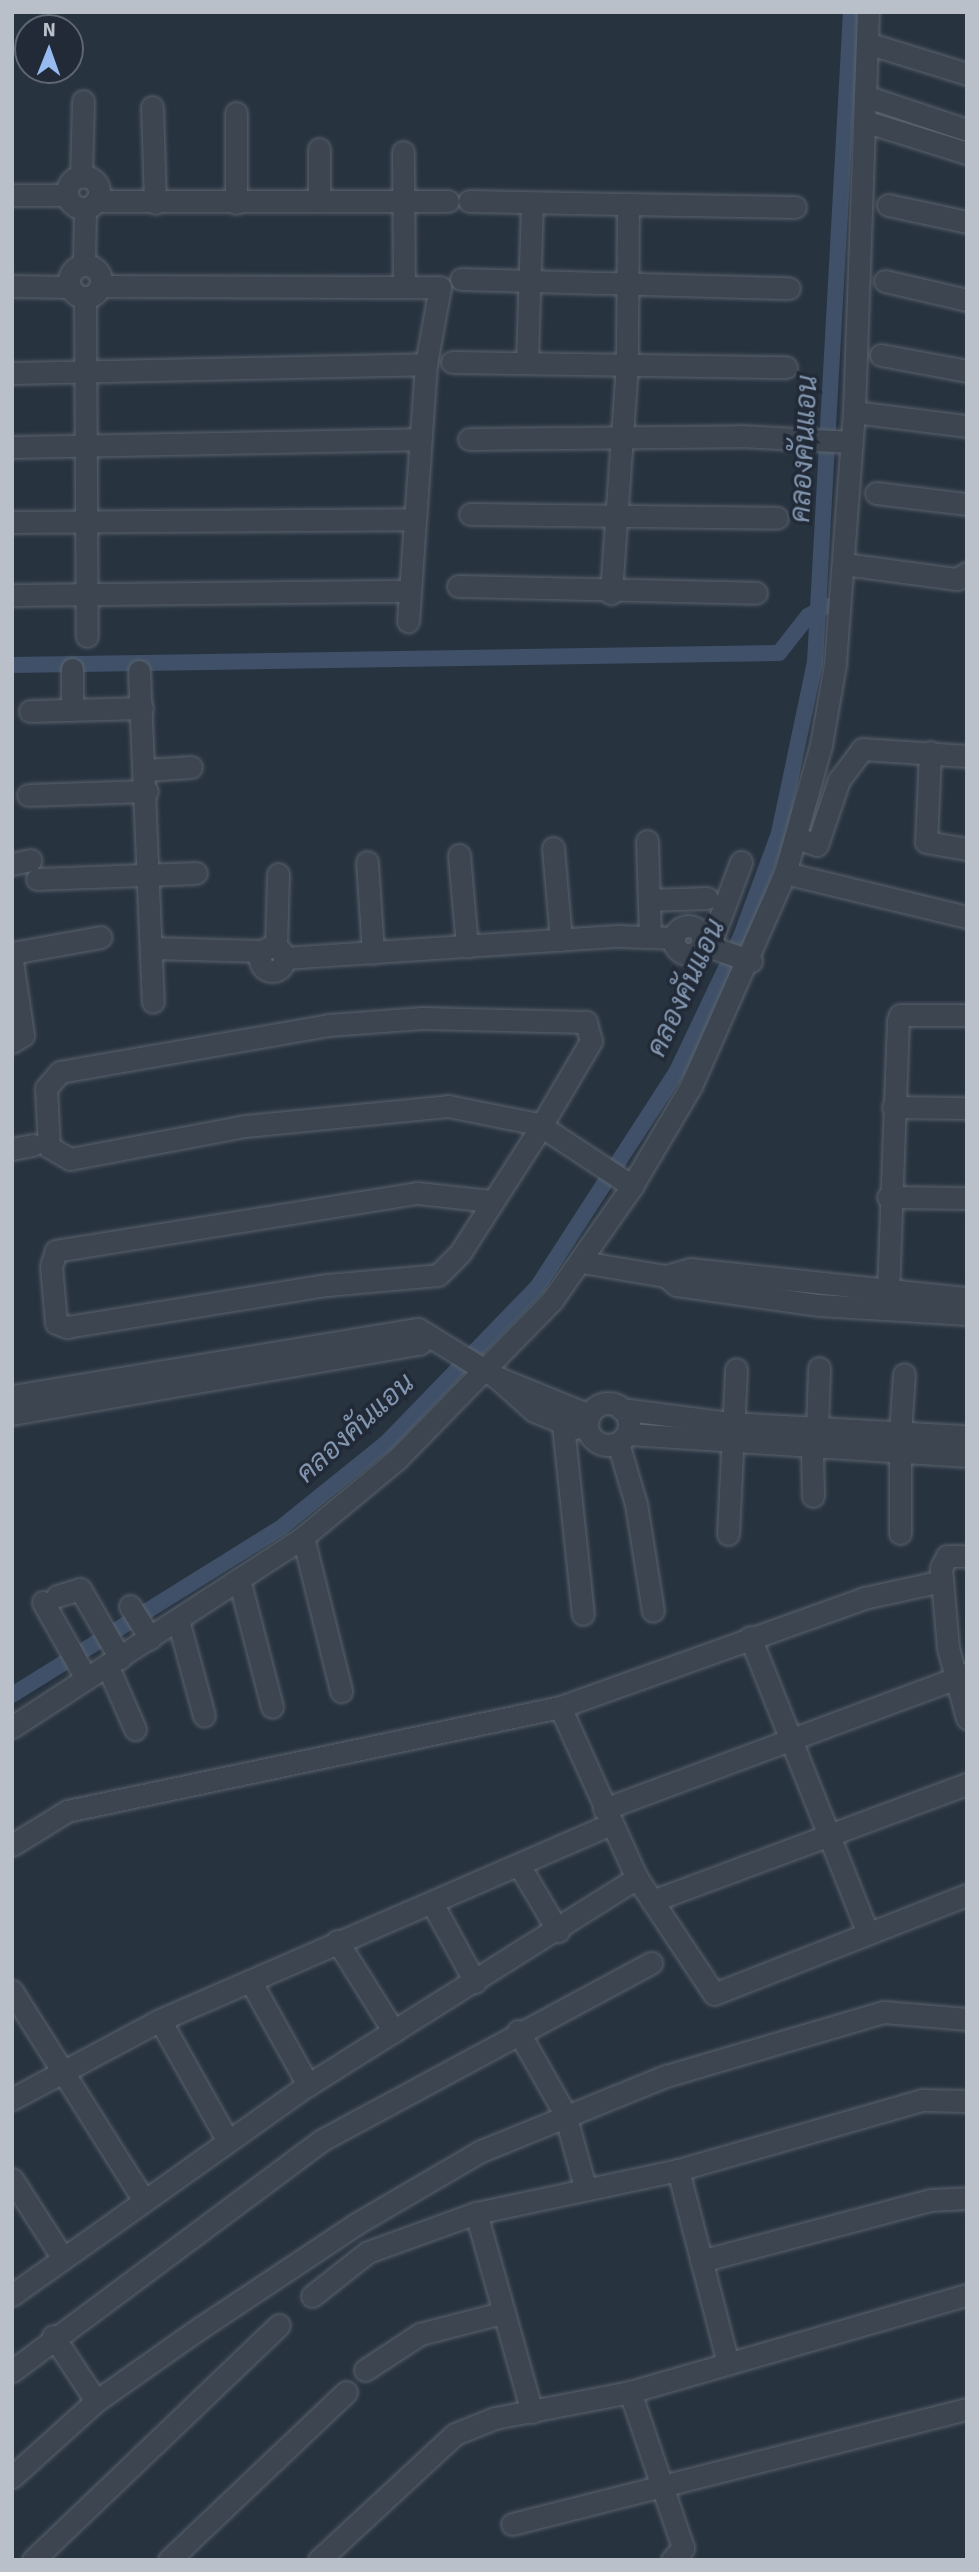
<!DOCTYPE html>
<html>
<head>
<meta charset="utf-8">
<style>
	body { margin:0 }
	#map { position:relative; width:979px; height:2572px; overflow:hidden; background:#283340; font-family:Signika,Sarabun,sans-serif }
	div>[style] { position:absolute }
	.canal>* { height:16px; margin:-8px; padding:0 8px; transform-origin:8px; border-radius:8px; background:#3f5068 }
	.roads { filter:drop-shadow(0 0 2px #5a636d) drop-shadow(0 0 2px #5a636d) }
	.minor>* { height:21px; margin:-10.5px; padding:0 10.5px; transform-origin:10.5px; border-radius:10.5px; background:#3c4550 }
	.minor>.ring { margin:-10.5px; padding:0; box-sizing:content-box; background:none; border:21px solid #3c4550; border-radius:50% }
	span { translate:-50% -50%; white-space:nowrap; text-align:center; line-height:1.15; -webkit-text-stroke:7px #212a36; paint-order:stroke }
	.water-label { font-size:28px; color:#8396b0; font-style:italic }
	.frame { position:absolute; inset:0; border:14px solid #b9c0ca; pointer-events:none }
	.north { position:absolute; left:14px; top:14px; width:70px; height:70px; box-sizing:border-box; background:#212a36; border:2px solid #5e6671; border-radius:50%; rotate:1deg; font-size:19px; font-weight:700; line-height:28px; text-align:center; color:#b9c0ca }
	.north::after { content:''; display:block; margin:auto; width:24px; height:32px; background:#97baf1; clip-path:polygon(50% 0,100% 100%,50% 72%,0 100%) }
</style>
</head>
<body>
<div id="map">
	<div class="canal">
		<i style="left:12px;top:665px;width:767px;rotate:-0.9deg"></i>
		<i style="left:779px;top:653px;width:47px;rotate:-51.9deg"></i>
		<i style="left:808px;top:616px;width:21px;rotate:-29deg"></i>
		<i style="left:12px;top:1695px;width:319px;rotate:-31.9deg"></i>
		<i style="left:283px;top:1526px;width:132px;rotate:-38.9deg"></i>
		<i style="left:386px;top:1443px;width:219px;rotate:-45.9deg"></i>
		<i style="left:538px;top:1286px;width:256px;rotate:-57.1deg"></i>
		<i style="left:677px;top:1071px;width:149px;rotate:-64.6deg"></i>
		<i style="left:741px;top:936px;width:110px;rotate:-69.7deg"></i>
		<i style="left:779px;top:833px;width:175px;rotate:-78.1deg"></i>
		<i style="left:815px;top:662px;width:651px;rotate:-86.83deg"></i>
	</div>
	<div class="roads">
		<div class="minor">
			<i style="left:867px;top:43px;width:105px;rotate:17.2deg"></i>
			<i style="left:865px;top:96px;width:108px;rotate:18.4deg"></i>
			<i style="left:152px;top:107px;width:96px;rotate:88.2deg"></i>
			<i style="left:864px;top:121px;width:108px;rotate:17.3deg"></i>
			<i style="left:403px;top:152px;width:134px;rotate:89.6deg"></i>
			<i class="ring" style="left:67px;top:176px;width:11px;height:11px"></i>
			<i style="left:81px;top:177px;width:76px;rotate:-88.5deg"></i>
			<i style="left:12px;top:195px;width:55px"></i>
			<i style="left:96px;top:201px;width:352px"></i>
			<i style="left:319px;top:201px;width:52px;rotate:-90deg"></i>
			<i style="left:469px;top:201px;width:159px;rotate:1.1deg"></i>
			<i style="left:628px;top:204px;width:160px;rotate:90.4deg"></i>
			<i style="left:627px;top:364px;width:230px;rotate:94deg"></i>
			<i style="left:236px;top:203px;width:90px;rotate:-90deg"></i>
			<i style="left:628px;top:204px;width:167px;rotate:1deg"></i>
			<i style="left:888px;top:205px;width:81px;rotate:12.1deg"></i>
			<i style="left:84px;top:265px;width:57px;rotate:-89deg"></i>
			<i class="ring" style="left:69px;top:265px;width:11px;height:11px"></i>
			<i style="left:461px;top:279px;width:328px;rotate:1.6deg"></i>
			<i style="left:885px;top:281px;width:84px;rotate:13deg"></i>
			<i style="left:12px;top:286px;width:58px;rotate:1deg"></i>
			<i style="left:100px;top:286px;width:340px;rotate:0.2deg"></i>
			<i style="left:440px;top:287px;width:78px;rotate:100.3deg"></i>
			<i style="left:426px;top:364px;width:258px;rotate:94deg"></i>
			<i style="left:85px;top:297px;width:339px;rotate:89.7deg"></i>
			<i style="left:881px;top:355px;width:87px;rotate:10.5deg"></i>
			<i style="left:527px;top:361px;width:156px;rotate:-88.2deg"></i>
			<i style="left:452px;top:362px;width:334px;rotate:0.9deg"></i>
			<i style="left:12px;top:373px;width:414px;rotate:-1.2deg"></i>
			<i style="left:854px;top:412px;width:114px;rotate:7.1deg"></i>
			<i style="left:469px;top:439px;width:272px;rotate:-0.6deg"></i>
			<i style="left:741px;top:436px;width:111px;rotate:3.1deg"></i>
			<i style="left:12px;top:447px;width:406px;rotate:-1.1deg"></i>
			<i style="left:876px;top:493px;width:92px;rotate:6.9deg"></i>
			<i style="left:470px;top:514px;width:307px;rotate:0.7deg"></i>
			<i style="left:12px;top:522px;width:403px;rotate:-0.4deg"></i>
			<i style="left:844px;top:564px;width:114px;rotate:7.6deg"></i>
			<i style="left:957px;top:579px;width:12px;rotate:-31deg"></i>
			<i style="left:458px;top:586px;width:298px;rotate:1.3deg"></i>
			<i style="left:14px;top:595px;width:394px;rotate:-0.6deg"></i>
			<i style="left:139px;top:671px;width:331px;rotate:87.6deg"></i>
			<i style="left:72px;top:710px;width:41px;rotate:-90deg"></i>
			<i style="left:30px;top:711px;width:112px;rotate:-1.5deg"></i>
			<i style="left:930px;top:752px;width:90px;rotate:92.5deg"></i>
			<i style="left:926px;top:842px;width:42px;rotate:9.7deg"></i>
			<i style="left:146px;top:770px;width:45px;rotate:-3.8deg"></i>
			<i style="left:28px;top:795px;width:119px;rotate:-1.9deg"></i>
			<i style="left:797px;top:838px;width:21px;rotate:19deg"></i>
			<i style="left:817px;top:845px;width:69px;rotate:-71.3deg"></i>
			<i style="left:839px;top:780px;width:39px;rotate:-53deg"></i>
			<i style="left:862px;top:749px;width:105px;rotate:3.8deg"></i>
			<i style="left:647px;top:841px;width:96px;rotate:88.2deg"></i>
			<i style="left:553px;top:848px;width:92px;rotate:85deg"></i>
			<i style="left:459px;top:855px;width:92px;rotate:85deg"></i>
			<i style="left:367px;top:862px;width:91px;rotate:86.2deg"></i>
			<i style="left:12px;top:864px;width:19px;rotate:-12deg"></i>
			<i style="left:785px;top:873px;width:187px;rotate:13.6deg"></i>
			<i style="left:37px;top:879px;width:159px;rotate:-2.2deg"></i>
			<i style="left:649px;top:900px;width:58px;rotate:-2deg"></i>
			<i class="ring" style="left:674px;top:926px;width:7px;height:7px"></i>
			<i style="left:702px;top:944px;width:52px;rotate:19.1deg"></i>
			<i class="ring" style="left:260px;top:947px;width:3px;height:3px"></i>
			<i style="left:276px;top:947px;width:73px;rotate:-88.4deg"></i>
			<i style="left:709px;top:947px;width:91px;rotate:-69.4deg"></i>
			<i style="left:152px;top:948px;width:111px;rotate:1.5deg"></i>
			<i style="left:12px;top:953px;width:90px;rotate:-10.2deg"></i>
			<i style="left:284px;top:958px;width:336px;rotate:-3.8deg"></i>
			<i style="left:619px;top:936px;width:55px;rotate:2.1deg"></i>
			<i style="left:12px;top:961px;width:75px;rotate:81.5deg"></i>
			<i style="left:23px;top:1035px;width:13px;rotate:148deg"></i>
			<i style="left:893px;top:1107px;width:74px;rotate:0.8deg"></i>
			<i style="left:541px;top:1126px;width:99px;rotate:-59.5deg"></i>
			<i style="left:591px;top:1041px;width:20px;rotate:-105deg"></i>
			<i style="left:586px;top:1022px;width:164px;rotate:-178.6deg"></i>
			<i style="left:422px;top:1018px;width:93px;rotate:175.7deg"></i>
			<i style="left:329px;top:1025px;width:273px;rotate:170.1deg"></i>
			<i style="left:60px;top:1072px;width:21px;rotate:131deg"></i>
			<i style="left:46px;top:1088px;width:59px;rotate:87.1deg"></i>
			<i style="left:49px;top:1147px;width:24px;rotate:30deg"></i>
			<i style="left:70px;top:1159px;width:178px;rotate:-10.7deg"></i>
			<i style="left:245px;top:1126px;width:204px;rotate:-5.6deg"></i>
			<i style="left:448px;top:1106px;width:92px;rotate:11.3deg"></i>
			<i style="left:538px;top:1124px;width:113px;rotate:33.4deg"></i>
			<i style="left:12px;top:1149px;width:21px;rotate:-11deg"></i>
			<i style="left:888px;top:1197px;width:79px;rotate:0.7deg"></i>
			<i style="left:490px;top:1201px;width:73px;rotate:-173.7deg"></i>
			<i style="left:417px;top:1193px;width:366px;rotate:170.9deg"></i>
			<i style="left:56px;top:1251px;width:16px;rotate:108deg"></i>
			<i style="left:51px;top:1266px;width:57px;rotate:85deg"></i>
			<i style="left:56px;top:1323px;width:12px;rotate:20deg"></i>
			<i style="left:67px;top:1327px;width:263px;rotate:-9.2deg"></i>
			<i style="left:327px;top:1285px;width:111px;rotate:-5.1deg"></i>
			<i style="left:438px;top:1275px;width:31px;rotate:-45deg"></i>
			<i style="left:460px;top:1253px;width:139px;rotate:-57.3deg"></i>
			<i style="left:582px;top:1262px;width:85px;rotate:9.5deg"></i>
			<i style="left:666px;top:1276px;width:25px;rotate:-16deg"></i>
			<i style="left:690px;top:1269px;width:279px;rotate:6deg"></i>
			<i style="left:666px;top:1276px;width:13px;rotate:42deg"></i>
			<i style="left:676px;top:1285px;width:143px;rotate:8deg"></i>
			<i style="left:818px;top:1305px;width:149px;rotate:3.5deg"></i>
			<i style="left:888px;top:1293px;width:273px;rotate:-87.9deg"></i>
			<i style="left:898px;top:1020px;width:5px;rotate:-68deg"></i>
			<i style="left:900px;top:1015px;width:67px"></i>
			<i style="left:496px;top:1377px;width:51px;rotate:41.8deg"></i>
			<i style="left:534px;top:1411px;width:45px;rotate:22deg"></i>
			<i style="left:12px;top:1396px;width:411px;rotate:-9.4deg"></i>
			<i style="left:418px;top:1329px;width:92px;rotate:31.6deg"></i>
			<i style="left:496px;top:1377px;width:100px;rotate:22.2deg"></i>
			<i class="ring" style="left:587px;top:1403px;width:21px;height:21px"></i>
			<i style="left:621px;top:1409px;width:111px;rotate:7.3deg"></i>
			<i style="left:731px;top:1423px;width:236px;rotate:3.2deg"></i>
			<i style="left:12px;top:1414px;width:413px;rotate:-9.8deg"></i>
			<i style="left:419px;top:1344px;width:13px;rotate:-39deg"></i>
			<i style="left:563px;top:1425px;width:190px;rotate:84deg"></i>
			<i style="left:817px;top:1429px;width:61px;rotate:-88.1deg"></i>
			<i style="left:900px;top:1433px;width:59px;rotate:-86.1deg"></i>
			<i style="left:627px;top:1434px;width:341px;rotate:3.7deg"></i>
			<i style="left:618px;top:1443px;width:64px;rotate:73.6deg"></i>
			<i style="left:636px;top:1504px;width:108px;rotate:81deg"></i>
			<i style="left:812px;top:1449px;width:47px;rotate:88.8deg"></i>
			<i style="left:900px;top:1453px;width:80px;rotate:90deg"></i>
			<i style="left:728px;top:1534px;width:165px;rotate:-87.2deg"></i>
			<i style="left:303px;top:1537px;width:159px;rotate:76.1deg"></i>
			<i style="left:967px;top:1556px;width:20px;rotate:180deg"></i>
			<i style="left:947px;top:1556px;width:13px;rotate:117deg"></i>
			<i style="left:941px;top:1568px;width:80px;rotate:85deg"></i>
			<i style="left:948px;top:1648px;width:73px;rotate:74.8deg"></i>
			<i style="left:239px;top:1579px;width:132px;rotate:75.5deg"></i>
			<i style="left:57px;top:1596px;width:24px;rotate:-17deg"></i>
			<i style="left:80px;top:1589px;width:80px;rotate:59.9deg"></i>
			<i style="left:43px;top:1602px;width:87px;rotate:60.5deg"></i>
			<i style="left:130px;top:1606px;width:38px;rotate:58deg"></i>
			<i style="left:178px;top:1620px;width:99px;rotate:74.8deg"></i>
			<i style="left:750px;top:1637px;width:316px;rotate:68.3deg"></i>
			<i style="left:107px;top:1665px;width:70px;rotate:66.4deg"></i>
			<i style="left:560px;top:1707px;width:188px;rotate:65.8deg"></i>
			<i style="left:637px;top:1878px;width:139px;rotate:56.4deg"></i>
			<i style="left:714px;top:1994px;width:272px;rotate:-21.4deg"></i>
			<i style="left:12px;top:1727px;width:348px;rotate:-33.1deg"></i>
			<i style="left:303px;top:1537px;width:124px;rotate:-39.7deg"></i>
			<i style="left:398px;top:1458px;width:222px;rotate:-45.7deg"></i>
			<i style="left:553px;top:1299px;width:138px;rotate:-55deg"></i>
			<i style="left:632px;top:1186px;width:116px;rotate:-59.5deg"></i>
			<i style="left:691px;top:1086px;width:233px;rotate:-66.2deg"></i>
			<i style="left:785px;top:873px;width:133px;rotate:-74.3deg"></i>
			<i style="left:821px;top:745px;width:82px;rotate:-80.2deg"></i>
			<i style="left:835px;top:664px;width:253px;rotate:-85.7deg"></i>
			<i style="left:854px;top:412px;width:400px;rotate:-88deg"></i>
			<i style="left:604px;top:1809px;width:387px;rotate:-20.4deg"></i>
			<i style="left:12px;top:1845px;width:65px;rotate:-31.7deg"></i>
			<i style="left:67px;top:1811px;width:504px;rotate:-11.91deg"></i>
			<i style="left:560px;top:1707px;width:323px;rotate:-19.7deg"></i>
			<i style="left:864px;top:1598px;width:80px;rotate:-12.3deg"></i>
			<i style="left:519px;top:1865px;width:77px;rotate:59.4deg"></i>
			<i style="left:652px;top:1901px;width:336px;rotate:-20.4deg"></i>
			<i style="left:432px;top:1903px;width:90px;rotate:61.4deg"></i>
			<i style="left:337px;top:1941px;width:107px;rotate:57.9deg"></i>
			<i style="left:251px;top:1982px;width:118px;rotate:61deg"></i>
			<i style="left:12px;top:1991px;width:246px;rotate:57.8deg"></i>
			<i style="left:160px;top:2020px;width:139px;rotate:60.7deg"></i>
			<i style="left:518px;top:2031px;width:95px;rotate:60.5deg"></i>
			<i style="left:565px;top:2114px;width:76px;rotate:74.7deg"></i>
			<i style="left:12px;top:2099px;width:168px;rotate:-28.1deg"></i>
			<i style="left:160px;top:2020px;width:490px;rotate:-23.5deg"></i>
			<i style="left:678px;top:2170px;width:196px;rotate:75.5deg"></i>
			<i style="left:12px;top:2179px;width:93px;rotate:57.3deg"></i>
			<i style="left:476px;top:2213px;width:207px;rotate:74.3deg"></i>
			<i style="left:701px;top:2261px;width:238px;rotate:-14.9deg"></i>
			<i style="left:931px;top:2200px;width:36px;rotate:-3deg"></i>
			<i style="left:12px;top:2295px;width:363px;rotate:-35.4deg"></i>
			<i style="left:308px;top:2085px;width:389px;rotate:-32.2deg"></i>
			<i style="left:312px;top:2296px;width:71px;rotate:-38.2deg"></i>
			<i style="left:368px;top:2252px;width:115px;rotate:-19.9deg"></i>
			<i style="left:476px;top:2213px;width:207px;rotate:-12deg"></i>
			<i style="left:678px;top:2170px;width:254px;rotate:-16deg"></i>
			<i style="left:922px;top:2100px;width:45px;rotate:1.3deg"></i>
			<i style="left:53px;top:2336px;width:78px;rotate:56.5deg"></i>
			<i style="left:365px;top:2370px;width:66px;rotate:-33.2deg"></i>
			<i style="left:420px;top:2334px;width:84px;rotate:-14.5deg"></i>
			<i style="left:12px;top:2371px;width:387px;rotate:-36.7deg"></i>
			<i style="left:322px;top:2140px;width:374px;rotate:-28.3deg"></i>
			<i style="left:630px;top:2392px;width:165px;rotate:71.2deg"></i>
			<i style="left:683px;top:2548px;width:16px;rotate:133deg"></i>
			<i style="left:12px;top:2477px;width:113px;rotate:-42.1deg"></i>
			<i style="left:96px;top:2401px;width:127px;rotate:-35.1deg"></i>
			<i style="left:200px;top:2328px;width:187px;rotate:-33.7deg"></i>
			<i style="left:356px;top:2224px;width:145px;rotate:-30.3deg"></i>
			<i style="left:481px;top:2151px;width:200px;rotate:-22.1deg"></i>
			<i style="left:666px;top:2076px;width:227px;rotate:-16.4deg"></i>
			<i style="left:884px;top:2012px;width:83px;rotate:4.8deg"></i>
			<i style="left:512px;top:2524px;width:469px;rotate:-14.2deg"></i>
			<i style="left:33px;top:2560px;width:340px;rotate:-43.7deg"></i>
			<i style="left:169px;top:2560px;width:244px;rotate:-43.5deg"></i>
			<i style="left:319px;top:2560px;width:185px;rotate:-42.8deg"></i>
			<i style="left:455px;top:2434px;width:43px;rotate:-21.8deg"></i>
			<i style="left:495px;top:2418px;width:137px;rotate:-10.9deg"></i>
			<i style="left:630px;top:2392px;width:351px;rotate:-16.1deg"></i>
		</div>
	</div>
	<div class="water-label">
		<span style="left:804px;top:449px;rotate:-87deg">คลองคันแอน</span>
		<span style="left:686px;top:988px;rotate:-65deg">คลองคันแอน</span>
		<span style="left:355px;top:1428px;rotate:-42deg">คลองคันแอน</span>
	</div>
	<div class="frame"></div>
	<div class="north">N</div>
</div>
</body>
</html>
